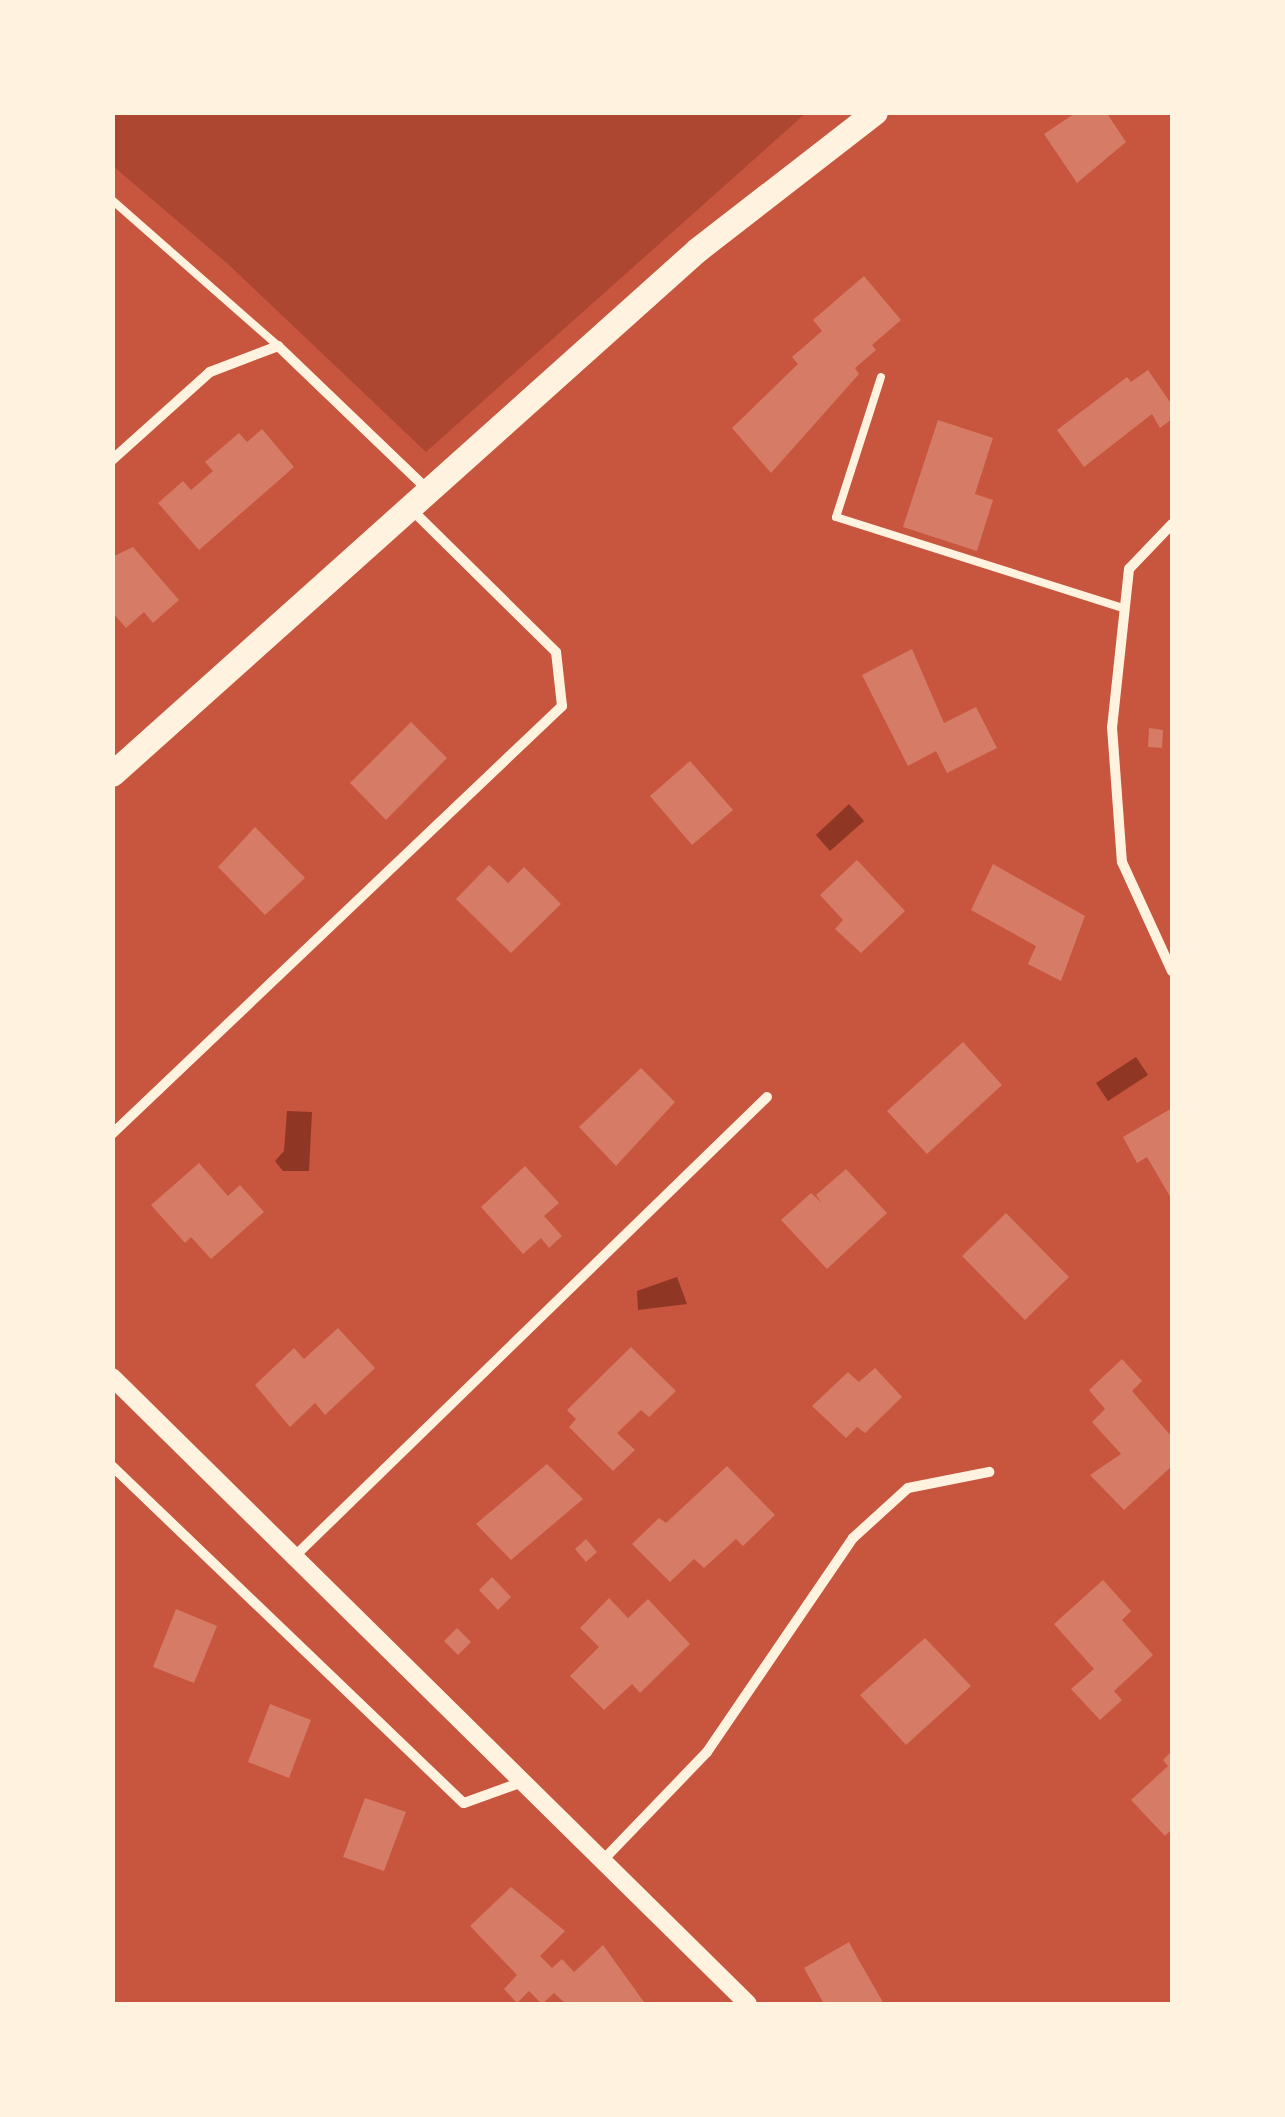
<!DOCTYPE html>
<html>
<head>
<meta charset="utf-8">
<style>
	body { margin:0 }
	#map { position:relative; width:1285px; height:2117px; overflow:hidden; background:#c8553d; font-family:Arial,sans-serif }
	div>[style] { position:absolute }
	.green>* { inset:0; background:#ae4732 }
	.water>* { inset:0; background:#8f3625 }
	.building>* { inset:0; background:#d67c66 }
	.service>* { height:8px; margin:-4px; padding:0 4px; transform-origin:4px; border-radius:4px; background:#fff3e0 }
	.minor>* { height:10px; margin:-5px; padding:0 5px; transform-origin:5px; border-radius:5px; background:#fff3e0 }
	.tertiary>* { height:18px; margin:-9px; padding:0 9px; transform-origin:9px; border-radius:9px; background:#fff3e0 }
	.primary>* { height:25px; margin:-12.5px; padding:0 12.5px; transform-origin:12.5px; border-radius:12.5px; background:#fff3e0 }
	span { translate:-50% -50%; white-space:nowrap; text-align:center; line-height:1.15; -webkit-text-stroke:8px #fff3e0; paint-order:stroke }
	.frame { position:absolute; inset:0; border:115px solid #fff3e0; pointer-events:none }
</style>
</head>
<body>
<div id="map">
	<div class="green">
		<i style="clip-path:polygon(113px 112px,806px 112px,806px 113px,426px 452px,229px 265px,113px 166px)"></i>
	</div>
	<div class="water">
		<i style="clip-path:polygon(849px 804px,864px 821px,830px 851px,816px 835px)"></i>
		<i style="clip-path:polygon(1136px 1057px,1148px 1075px,1108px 1101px,1096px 1083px)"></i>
		<i style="clip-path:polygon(287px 1111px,312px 1112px,309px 1171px,283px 1171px,275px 1161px,284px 1151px)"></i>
		<i style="clip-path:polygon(677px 1277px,687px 1304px,638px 1310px,637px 1291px)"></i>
	</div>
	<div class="building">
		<i style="clip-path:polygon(1077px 112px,1106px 112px,1126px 142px,1077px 183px,1044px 134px)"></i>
		<i style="clip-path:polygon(864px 276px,901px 320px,872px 345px,876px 350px,855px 368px,859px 374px,771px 473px,732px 428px,798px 364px,792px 357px,822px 331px,813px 320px)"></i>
		<i style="clip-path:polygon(1148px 370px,1172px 405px,1172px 419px,1160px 428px,1152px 414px,1084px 467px,1057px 430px,1127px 377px,1131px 382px)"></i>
		<i style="clip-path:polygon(938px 420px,993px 438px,975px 494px,993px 500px,977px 551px,903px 527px)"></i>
		<i style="clip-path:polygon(262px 429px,294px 467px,199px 550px,158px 503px,183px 481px,191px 490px,213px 471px,205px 462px,239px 433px,247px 442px)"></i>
		<i style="clip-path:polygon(133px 547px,179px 600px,153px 623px,144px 612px,126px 628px,112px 612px,112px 557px)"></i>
		<i style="clip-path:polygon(912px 649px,944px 723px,976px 707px,997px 748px,947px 773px,936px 751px,908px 766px,862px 675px)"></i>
		<i style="clip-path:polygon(411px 722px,447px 758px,386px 820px,350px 783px)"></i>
		<i style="clip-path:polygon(1149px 728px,1163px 730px,1162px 748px,1148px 747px)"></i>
		<i style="clip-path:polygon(690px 761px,733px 810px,692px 845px,650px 796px)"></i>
		<i style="clip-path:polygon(255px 827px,305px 878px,265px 915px,218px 867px)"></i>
		<i style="clip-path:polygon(857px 860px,905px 911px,861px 953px,835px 929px,843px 920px,820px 895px)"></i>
		<i style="clip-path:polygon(993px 864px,1085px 916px,1061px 981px,1028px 964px,1036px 946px,971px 910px)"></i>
		<i style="clip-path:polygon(489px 865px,508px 883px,524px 867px,561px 904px,511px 953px,456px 899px)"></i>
		<i style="clip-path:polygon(963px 1042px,1002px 1085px,927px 1154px,887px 1111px)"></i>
		<i style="clip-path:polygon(641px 1068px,675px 1102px,616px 1166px,579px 1127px)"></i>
		<i style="clip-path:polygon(1172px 1108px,1172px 1200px,1147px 1157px,1137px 1163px,1123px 1137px)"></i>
		<i style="clip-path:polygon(199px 1163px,228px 1196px,240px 1185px,264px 1212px,211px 1259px,191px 1237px,185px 1243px,151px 1205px)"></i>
		<i style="clip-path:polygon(525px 1166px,559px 1203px,544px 1216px,562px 1236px,549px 1248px,541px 1238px,523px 1254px,481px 1207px)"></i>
		<i style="clip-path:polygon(846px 1169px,887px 1213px,827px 1269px,781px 1220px,811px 1193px,822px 1203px,816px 1195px)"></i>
		<i style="clip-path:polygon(1006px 1213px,1069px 1277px,1025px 1320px,962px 1256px)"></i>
		<i style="clip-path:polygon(338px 1328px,375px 1368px,325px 1415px,315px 1403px,290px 1427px,255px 1385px,294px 1348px,304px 1359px)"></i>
		<i style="clip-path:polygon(631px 1347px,676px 1391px,649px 1417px,641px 1410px,617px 1433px,635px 1450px,613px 1471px,569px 1427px,576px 1419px,567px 1410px)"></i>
		<i style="clip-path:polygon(1122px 1359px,1142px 1381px,1132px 1391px,1172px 1437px,1172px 1466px,1124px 1510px,1090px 1475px,1121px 1454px,1092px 1422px,1105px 1409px,1089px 1390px)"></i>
		<i style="clip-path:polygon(875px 1368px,902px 1397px,865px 1433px,857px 1427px,846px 1438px,812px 1406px,848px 1372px,859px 1382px)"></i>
		<i style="clip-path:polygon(547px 1464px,583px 1499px,511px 1560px,476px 1524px)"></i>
		<i style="clip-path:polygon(727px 1466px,775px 1515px,743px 1546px,736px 1539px,704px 1568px,694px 1559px,670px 1582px,632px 1544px,659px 1518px,666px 1523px)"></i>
		<i style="clip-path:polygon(586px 1539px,597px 1552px,586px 1562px,575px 1549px)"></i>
		<i style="clip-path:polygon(492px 1577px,511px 1597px,498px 1610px,479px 1590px)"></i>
		<i style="clip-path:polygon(1103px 1580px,1131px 1611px,1122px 1620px,1153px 1655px,1114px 1691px,1122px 1700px,1100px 1720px,1071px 1689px,1094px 1669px,1054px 1624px)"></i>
		<i style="clip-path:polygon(609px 1598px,628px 1618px,648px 1599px,690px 1644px,640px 1693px,632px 1684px,604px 1710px,570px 1676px,599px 1647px,580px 1628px)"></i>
		<i style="clip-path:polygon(176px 1609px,217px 1626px,194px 1683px,153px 1667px)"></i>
		<i style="clip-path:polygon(457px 1628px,471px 1642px,458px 1655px,444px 1641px)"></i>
		<i style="clip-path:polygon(925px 1638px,971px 1686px,906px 1745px,860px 1695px)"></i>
		<i style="clip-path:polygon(270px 1704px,311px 1720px,289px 1778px,248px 1762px)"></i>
		<i style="clip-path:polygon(1172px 1751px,1172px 1829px,1165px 1836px,1131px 1800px,1168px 1766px,1163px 1760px)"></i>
		<i style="clip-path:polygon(365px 1798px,406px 1812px,384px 1871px,343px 1857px)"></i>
		<i style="clip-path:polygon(511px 1887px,565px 1931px,540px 1956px,552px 1968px,562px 1959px,574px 1972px,603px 1945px,644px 2002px,566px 2004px,554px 1993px,542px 2004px,529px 1991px,517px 2003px,504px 1989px,517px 1975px,470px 1926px)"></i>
		<i style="clip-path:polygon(849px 1942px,857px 1957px,884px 2004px,824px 2004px,804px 1968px)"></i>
	</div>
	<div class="service">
		<i style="left:112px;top:200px;width:221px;rotate:41.3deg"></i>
		<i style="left:881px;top:377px;width:147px;rotate:107.8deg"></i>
		<i style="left:836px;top:517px;width:298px;rotate:17.6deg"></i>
	</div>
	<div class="minor">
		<i style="left:112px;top:460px;width:132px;rotate:-41.9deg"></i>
		<i style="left:210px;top:372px;width:73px;rotate:-20.9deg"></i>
		<i style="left:278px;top:346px;width:207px;rotate:43.8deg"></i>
		<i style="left:1172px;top:524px;width:62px;rotate:133.7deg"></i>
		<i style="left:1129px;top:569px;width:159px;rotate:96.1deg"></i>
		<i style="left:1112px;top:727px;width:135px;rotate:85.8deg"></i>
		<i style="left:1122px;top:862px;width:120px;rotate:65.4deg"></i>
		<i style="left:112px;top:1134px;width:621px;rotate:-43.56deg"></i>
		<i style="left:562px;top:706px;width:54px;rotate:-96.3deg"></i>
		<i style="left:556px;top:652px;width:204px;rotate:-135.4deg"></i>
		<i style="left:112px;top:1466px;width:487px;rotate:43.8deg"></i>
		<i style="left:464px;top:1803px;width:65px;rotate:-19.8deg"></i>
		<i style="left:296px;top:1555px;width:657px;rotate:-44.2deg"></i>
		<i style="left:606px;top:1857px;width:146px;rotate:-46.1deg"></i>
		<i style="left:707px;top:1752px;width:259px;rotate:-55.7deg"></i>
		<i style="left:853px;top:1538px;width:74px;rotate:-42.3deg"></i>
		<i style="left:908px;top:1488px;width:83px;rotate:-11.2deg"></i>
	</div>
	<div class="tertiary">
		<i style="left:112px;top:1377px;width:893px;rotate:44.59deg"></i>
	</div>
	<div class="primary">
		<i style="left:112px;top:774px;width:785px;rotate:-41.85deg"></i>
		<i style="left:697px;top:250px;width:225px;rotate:-37.8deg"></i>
	</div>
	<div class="frame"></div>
</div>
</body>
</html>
